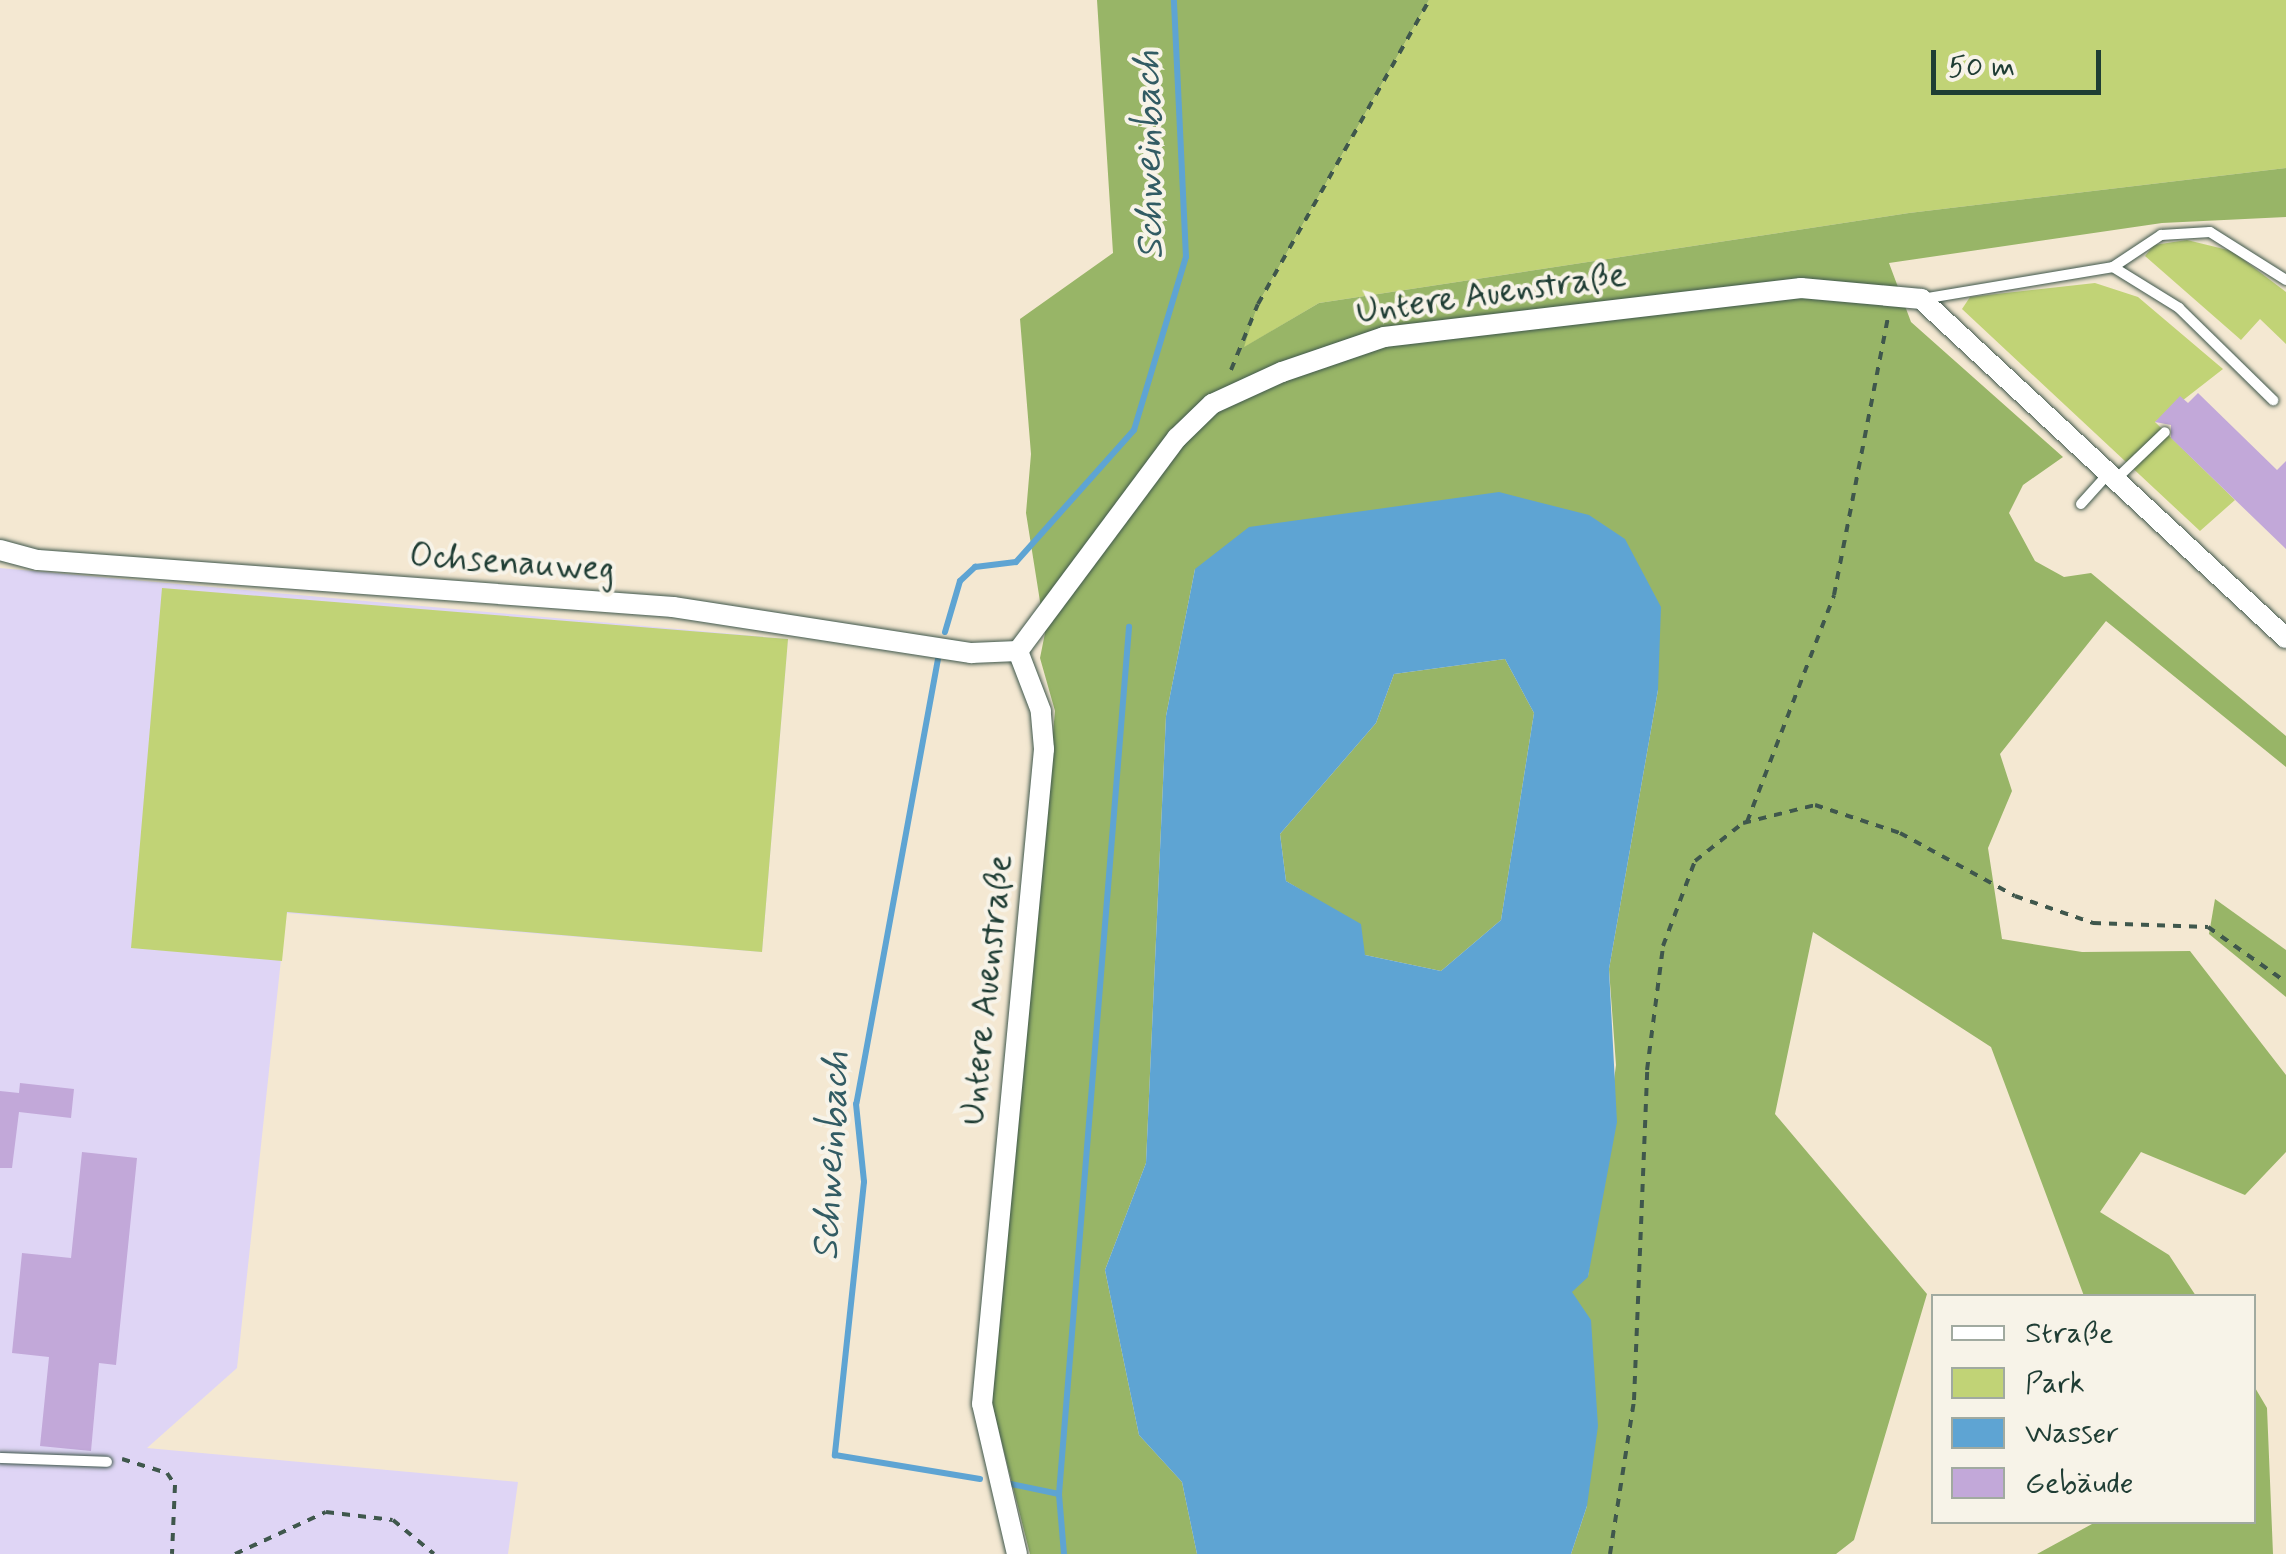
<!DOCTYPE html>
<html>
<head>
<meta charset="utf-8">
<style>
	body { margin:0 }
	#map { position:relative; width:2286px; height:1554px; overflow:hidden; background:#f4e8d2; font-family:Mynerve,sans-serif }
	div>[style] { position:absolute }
	.built>* { inset:0; background:#dfd5f5 }
	.green>* { inset:0; background:#c1d376 }
	.forest>* { inset:0; background:#98b567 }
	.water>* { inset:0; background:#5ea4d3 }
	.stream>* { height:6px; margin:-3px; padding:0 3px; transform-origin:3px; border-radius:3px; background:#5ea4d3 }
	.building>* { inset:0; background:#c2a8d9 }
	.path>* { height:4px; margin-top:-2px; transform-origin:0; background:repeating-linear-gradient(90deg,#3f574c 0 8px,transparent 0 16px) }
	.roads { filter:drop-shadow(0 0 2px #3f574c) drop-shadow(0 0 2px #3f574c) }
	.lane>* { height:10px; margin:-5px; padding:0 5px; transform-origin:5px; border-radius:5px; background:#fff }
	.street>* { height:20px; margin:-10px; padding:0 10px; transform-origin:10px; border-radius:10px; background:#fff }
	span { translate:-50% -50%; white-space:nowrap; text-align:center; line-height:1.15; -webkit-text-stroke:8px #f7f3e8; paint-order:stroke }
	.street-label { font-size:35px; color:#1f3d34 }
	.water-label { font-size:38px; color:#325c64; font-style:italic }
	.legend { position:absolute; left:1931px; top:1294px; width:325px; height:230px; box-sizing:border-box; background:#f7f3e8; border:2px solid #a1aaa0; margin:0; padding:12px 18px; list-style:none; font-size:30px; color:#1f3d34 }
	.legend li { display:flex; align-items:center; gap:20px; height:50px }
	.legend b { width:50px; border:2px solid #a1aaa0 }
	.scale { position:absolute; left:1931px; top:50px; width:170px; height:45px; box-sizing:border-box; border:5px solid #1f3d34; border-top:0; padding-left:12px; font-size:30px; line-height:35px; white-space:nowrap; color:#1f3d34; -webkit-text-stroke:8px #f7f3e8; paint-order:stroke }
</style>
</head>
<body>
<div id="map">
	<div class="built">
		<i style="clip-path:polygon(0 568px,788px 639px,762px 952px,286px 913px,237px 1368px,147px 1448px,518px 1482px,508px 1554px,0 1554px)"></i>
	</div>
	<div class="green">
		<i style="clip-path:polygon(1429px 0,2286px 0,2286px 168px,1909px 213px,1319px 303px,1243px 348px,1258px 304px)"></i>
		<i style="clip-path:polygon(2187px 240px,2232px 251px,2286px 292px,2286px 344px,2260px 319px,2241px 340px,2145px 256px,2154px 245px)"></i>
		<i style="clip-path:polygon(2095px 283px,2138px 297px,2223px 369px,2155px 422px,2235px 500px,2200px 531px,1962px 309px,1970px 297px)"></i>
		<i style="clip-path:polygon(162px 588px,788px 639px,762px 952px,287px 912px,282px 961px,131px 948px)"></i>
	</div>
	<div class="forest">
		<i style="clip-path:polygon(1097px 0,1429px 0,1258px 304px,1244px 347px,1319px 303px,1909px 213px,2286px 168px,2286px 217px,2162px 223px,1889px 263px,1911px 322px,2063px 457px,2023px 485px,2009px 513px,2035px 561px,2064px 577px,2091px 573px,2286px 736px,2286px 767px,2106px 621px,2000px 754px,2012px 791px,1988px 848px,2002px 939px,2082px 952px,2190px 951px,2286px 1075px,2286px 1152px,2245px 1195px,2141px 1152px,2100px 1212px,2169px 1255px,2196px 1296px,2084px 1296px,1991px 1047px,1813px 932px,1775px 1114px,1927px 1294px,1854px 1540px,1836px 1554px,1571px 1554px,1587px 1506px,1571px 1292px,1588px 1276px,1616px 1065px,1609px 969px,1658px 690px,1195px 569px,1166px 716px,1146px 1163px,1105px 1270px,1139px 1435px,1182px 1482px,1197px 1554px,1030px 1554px,992px 1404px,1055px 711px,1040px 658px,1045px 633px,1026px 513px,1031px 454px,1020px 319px,1113px 253px)"></i>
		<i style="clip-path:polygon(1505px 659px,1534px 713px,1501px 920px,1441px 971px,1365px 955px,1319px 901px,1286px 881px,1280px 834px,1376px 723px,1394px 674px)"></i>
		<i style="clip-path:polygon(2215px 899px,2286px 950px,2286px 997px,2209px 934px)"></i>
		<i style="clip-path:polygon(2254px 1386px,2267px 1408px,2273px 1554px,2037px 1554px,2092px 1524px,2254px 1522px)"></i>
	</div>
	<div class="water">
		<i style="clip-path:polygon(evenodd,1499px 492px,1589px 515px,1625px 539px,1661px 607px,1658px 690px,1609px 969px,1617px 1122px,1588px 1277px,1572px 1292px,1591px 1320px,1598px 1426px,1587px 1506px,1571px 1554px,1197px 1554px,1182px 1482px,1139px 1435px,1105px 1270px,1146px 1163px,1166px 716px,1195px 569px,1249px 527px,1499px 492px,1505px 659px,1534px 713px,1501px 920px,1441px 971px,1365px 955px,1361px 924px,1286px 881px,1280px 834px,1376px 723px,1394px 674px,1505px 659px)"></i>
	</div>
	<div class="stream">
		<i style="left:945px;top:632px;width:53px;rotate:-73.6deg"></i>
		<i style="left:960px;top:581px;width:21px;rotate:-43deg"></i>
		<i style="left:975px;top:567px;width:41px;rotate:-7deg"></i>
		<i style="left:1016px;top:562px;width:177px;rotate:-48.2deg"></i>
		<i style="left:1134px;top:430px;width:181px;rotate:-73.3deg"></i>
		<i style="left:1186px;top:257px;width:257px;rotate:-92.7deg"></i>
		<i style="left:938px;top:659px;width:452px;rotate:100.4deg"></i>
		<i style="left:856px;top:1104px;width:78px;rotate:84.1deg"></i>
		<i style="left:864px;top:1182px;width:275px;rotate:96.1deg"></i>
		<i style="left:835px;top:1455px;width:147px;rotate:9.4deg"></i>
		<i style="left:1011px;top:1484px;width:49px;rotate:11.8deg"></i>
		<i style="left:1064px;top:1554px;width:60px;rotate:-94.8deg"></i>
		<i style="left:1059px;top:1494px;width:870px;rotate:-85.38deg"></i>
	</div>
	<div class="building">
		<i style="clip-path:polygon(2198px 393px,2277px 470px,2286px 461px,2286px 549px,2171px 438px,2171px 425px,2155px 422px,2180px 396px,2188px 403px)"></i>
		<i style="clip-path:polygon(20px 1083px,74px 1089px,71px 1118px,19px 1112px,12px 1168px,0 1168px,0 1091px,19px 1093px)"></i>
		<i style="clip-path:polygon(82px 1152px,137px 1158px,116px 1365px,99px 1363px,91px 1451px,40px 1446px,49px 1357px,12px 1353px,22px 1253px,71px 1258px)"></i>
	</div>
	<div class="path">
		<i style="left:1231px;top:370px;width:71px;rotate:-67.8deg"></i>
		<i style="left:1258px;top:304px;width:349px;rotate:-60.6deg"></i>
		<i style="left:1747px;top:822px;width:243px;rotate:-69deg"></i>
		<i style="left:1834px;top:595px;width:282px;rotate:-79deg"></i>
		<i style="left:122px;top:1459px;width:47px;rotate:17.3deg"></i>
		<i style="left:167px;top:1473px;width:14px;rotate:56deg"></i>
		<i style="left:175px;top:1485px;width:69px;rotate:92.5deg"></i>
		<i style="left:235px;top:1554px;width:100px;rotate:-24.8deg"></i>
		<i style="left:326px;top:1512px;width:67px;rotate:6.8deg"></i>
		<i style="left:393px;top:1520px;width:53px;rotate:39.7deg"></i>
		<i style="left:1610px;top:1554px;width:156px;rotate:-81.1deg"></i>
		<i style="left:1634px;top:1400px;width:330px;rotate:-87.7deg"></i>
		<i style="left:1647px;top:1070px;width:125px;rotate:-82.6deg"></i>
		<i style="left:1663px;top:946px;width:91px;rotate:-69.4deg"></i>
		<i style="left:1695px;top:861px;width:61px;rotate:-38.4deg"></i>
		<i style="left:1743px;top:823px;width:74px;rotate:-14deg"></i>
		<i style="left:1815px;top:805px;width:89px;rotate:18.2deg"></i>
		<i style="left:1900px;top:833px;width:131px;rotate:28.7deg"></i>
		<i style="left:2015px;top:896px;width:83px;rotate:19.1deg"></i>
		<i style="left:2093px;top:923px;width:115px;rotate:2deg"></i>
		<i style="left:2208px;top:927px;width:95px;rotate:35.2deg"></i>
	</div>
	<div class="roads">
		<div class="lane">
			<i style="left:2113px;top:267px;width:58px;rotate:-33.7deg"></i>
			<i style="left:2161px;top:235px;width:49px;rotate:-3.5deg"></i>
			<i style="left:2210px;top:232px;width:90px;rotate:32.3deg"></i>
			<i style="left:1922px;top:299px;width:194px;rotate:-9.5deg"></i>
			<i style="left:2113px;top:267px;width:78px;rotate:31.8deg"></i>
			<i style="left:2179px;top:308px;width:132px;rotate:44.4deg"></i>
			<i style="left:2115px;top:480px;width:69px;rotate:-43.8deg"></i>
			<i style="left:2081px;top:504px;width:40px;rotate:-48deg"></i>
			<i style="left:0;top:1458px;width:107px;rotate:2.1deg"></i>
		</div>
		<div class="street">
			<i style="left:0;top:550px;width:39px;rotate:15deg"></i>
			<i style="left:38px;top:560px;width:637px;rotate:4.23deg"></i>
			<i style="left:673px;top:607px;width:302px;rotate:8.8deg"></i>
			<i style="left:971px;top:653px;width:47px;rotate:-2.4deg"></i>
			<i style="left:1018px;top:651px;width:266px;rotate:-53.3deg"></i>
			<i style="left:1177px;top:438px;width:49px;rotate:-44.2deg"></i>
			<i style="left:1212px;top:404px;width:77px;rotate:-24.6deg"></i>
			<i style="left:1282px;top:372px;width:108px;rotate:-18.9deg"></i>
			<i style="left:1384px;top:337px;width:420px;rotate:-6.7deg"></i>
			<i style="left:1801px;top:288px;width:121px;rotate:5.2deg"></i>
			<i style="left:1921px;top:299px;width:498px;rotate:42.9deg"></i>
			<i style="left:1017px;top:1554px;width:154px;rotate:-103.1deg"></i>
			<i style="left:982px;top:1404px;width:658px;rotate:-84.59deg"></i>
			<i style="left:1044px;top:749px;width:38px;rotate:-95deg"></i>
			<i style="left:1041px;top:711px;width:64px;rotate:-111deg"></i>
		</div>
	</div>
	<div class="street-label">
		<span style="left:1491px;top:294px;rotate:-8deg">Untere Auenstraße</span>
		<span style="left:512px;top:563px;rotate:4deg">Ochsenauweg</span>
		<span style="left:987px;top:990px;rotate:-84deg">Untere Auenstraße</span>
	</div>
	<div class="water-label">
		<span style="left:1150px;top:155px;rotate:-91deg">Schweinbach</span>
		<span style="left:832px;top:1156px;rotate:-87deg">Schweinbach</span>
	</div>
	<ul class="legend">
	<li><b style="height:12px;background:#fff"></b>Straße</li>
	<li><b style="height:28px;background:#c1d376"></b>Park</li>
	<li><b style="height:28px;background:#5ea4d3"></b>Wasser</li>
	<li><b style="height:28px;background:#c2a8d9"></b>Gebäude</li>
	</ul>
	<div class="scale">50 m</div>
</div>
</body>
</html>
